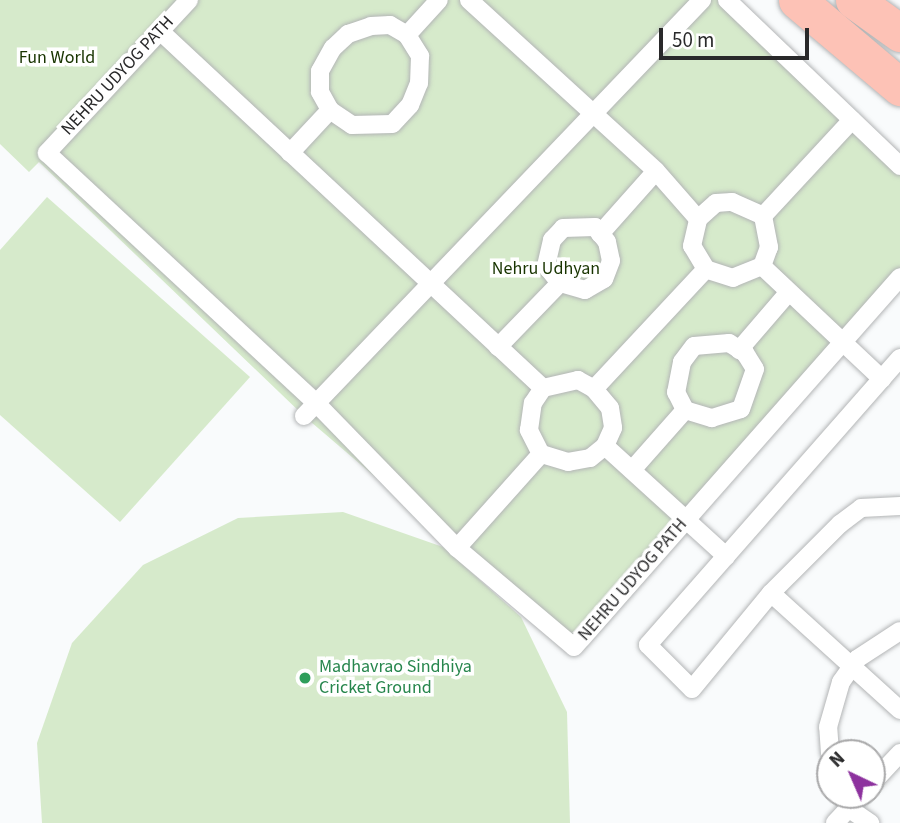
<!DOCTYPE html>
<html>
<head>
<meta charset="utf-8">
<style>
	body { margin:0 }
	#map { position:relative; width:900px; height:823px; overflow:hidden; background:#f9fbfc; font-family:"Source Sans 3",sans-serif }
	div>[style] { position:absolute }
	.green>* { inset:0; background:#d6eacb }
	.roads { filter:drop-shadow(0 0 2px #b3b5b6) drop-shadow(0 0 2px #b3b5b6) }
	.pedestrian>* { height:18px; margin:-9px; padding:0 9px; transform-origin:9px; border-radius:9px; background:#fff }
	.primary>* { height:37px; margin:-18.5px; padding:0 18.5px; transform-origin:18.5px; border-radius:18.5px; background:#fdc2b6 }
	.dots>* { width:19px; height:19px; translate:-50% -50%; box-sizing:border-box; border:4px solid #fff; border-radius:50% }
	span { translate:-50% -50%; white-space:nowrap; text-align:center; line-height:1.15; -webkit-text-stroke:7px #fff; paint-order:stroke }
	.park-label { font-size:18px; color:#183400 }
	.street-label { font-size:18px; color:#29292a }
	.leisure-label { font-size:18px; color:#27864d }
	.left { translate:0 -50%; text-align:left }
	.north { position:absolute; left:816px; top:739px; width:70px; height:70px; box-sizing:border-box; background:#fff; border:2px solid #a9a9aa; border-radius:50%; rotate:316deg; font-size:19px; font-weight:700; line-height:28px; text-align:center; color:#29292a }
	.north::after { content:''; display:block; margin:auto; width:24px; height:32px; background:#8d329e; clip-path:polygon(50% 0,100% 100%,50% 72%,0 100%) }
	.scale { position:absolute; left:659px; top:28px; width:150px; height:32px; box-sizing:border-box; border:4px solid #29292a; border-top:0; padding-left:9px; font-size:21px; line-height:24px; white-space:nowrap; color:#29292a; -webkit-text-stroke:5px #fff; paint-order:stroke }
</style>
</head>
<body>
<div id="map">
	<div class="green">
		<i style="clip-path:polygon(0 0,727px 0,900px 166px,900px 277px,574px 647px,304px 416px,39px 162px,29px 172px,0 144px)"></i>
		<i style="clip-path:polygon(47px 197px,250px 377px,120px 522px,0 415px,0 250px)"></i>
		<i style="clip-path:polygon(343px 512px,443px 547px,521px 617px,567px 712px,570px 823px,42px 823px,37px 743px,72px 643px,143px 565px,238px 518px)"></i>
	</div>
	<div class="roads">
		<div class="pedestrian">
			<i style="left:189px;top:0;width:209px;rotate:132.9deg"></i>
			<i style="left:47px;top:153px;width:367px;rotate:42.9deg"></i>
			<i style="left:316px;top:403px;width:202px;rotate:45.8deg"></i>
			<i style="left:457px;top:548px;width:153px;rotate:40.2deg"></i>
			<i style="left:574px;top:647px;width:493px;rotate:-48.6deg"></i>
			<i style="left:469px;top:0;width:253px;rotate:42.4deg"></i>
			<i style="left:656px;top:171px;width:64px;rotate:48.8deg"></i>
			<i style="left:727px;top:0;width:240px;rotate:43.8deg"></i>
			<i style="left:160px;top:31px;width:524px;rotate:42.99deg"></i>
			<i style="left:407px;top:35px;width:47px;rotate:-47.6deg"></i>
			<i style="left:290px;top:153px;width:59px;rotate:-47.1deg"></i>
			<i style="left:330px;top:110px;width:21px;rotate:-119deg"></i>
			<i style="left:320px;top:92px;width:21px;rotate:-90deg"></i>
			<i style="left:320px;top:71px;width:26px;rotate:-61deg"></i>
			<i style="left:333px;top:48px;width:21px;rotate:-43deg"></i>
			<i style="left:348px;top:34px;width:24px;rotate:-19deg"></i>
			<i style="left:371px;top:26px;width:19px;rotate:-3deg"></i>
			<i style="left:390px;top:25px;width:20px;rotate:30deg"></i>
			<i style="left:407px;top:35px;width:25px;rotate:58deg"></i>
			<i style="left:420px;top:56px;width:27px;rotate:92deg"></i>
			<i style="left:419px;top:83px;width:24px;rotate:112deg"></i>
			<i style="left:410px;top:105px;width:26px;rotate:133deg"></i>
			<i style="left:392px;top:124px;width:40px;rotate:178.6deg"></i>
			<i style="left:352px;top:125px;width:27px;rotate:-146deg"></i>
			<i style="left:763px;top:216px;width:131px;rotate:-47.2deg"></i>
			<i style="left:600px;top:234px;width:84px;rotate:-48.4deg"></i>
			<i style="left:762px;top:266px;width:165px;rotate:43.3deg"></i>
			<i style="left:498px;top:347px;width:89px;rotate:-45.9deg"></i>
			<i style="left:560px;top:283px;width:22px;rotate:-129deg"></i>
			<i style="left:546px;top:266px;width:27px;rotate:-77deg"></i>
			<i style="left:552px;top:240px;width:16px;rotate:-47deg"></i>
			<i style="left:563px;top:228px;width:32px;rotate:-2deg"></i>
			<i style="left:595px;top:227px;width:19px;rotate:51deg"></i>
			<i style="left:607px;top:242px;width:19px;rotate:78deg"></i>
			<i style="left:611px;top:261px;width:19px;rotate:111deg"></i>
			<i style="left:604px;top:279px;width:22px;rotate:150deg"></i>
			<i style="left:585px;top:290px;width:26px;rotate:-164deg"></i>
			<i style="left:739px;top:350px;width:75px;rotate:-49.3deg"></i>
			<i style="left:900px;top:358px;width:382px;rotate:131.3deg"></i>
			<i style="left:648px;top:645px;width:62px;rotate:45deg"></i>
			<i style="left:692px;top:689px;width:124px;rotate:-50.5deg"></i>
			<i style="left:771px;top:593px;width:98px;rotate:-45deg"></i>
			<i style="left:840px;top:524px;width:26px;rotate:-37deg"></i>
			<i style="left:861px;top:508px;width:39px;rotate:-3deg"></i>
			<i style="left:594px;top:389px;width:164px;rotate:-47deg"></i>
			<i style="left:706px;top:269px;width:27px;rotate:-121deg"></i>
			<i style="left:692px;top:246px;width:28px;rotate:-77deg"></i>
			<i style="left:698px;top:219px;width:24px;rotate:-42deg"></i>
			<i style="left:716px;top:203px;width:16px;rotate:-4deg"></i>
			<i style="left:732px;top:202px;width:34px;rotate:24deg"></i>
			<i style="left:763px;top:216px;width:32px;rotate:79deg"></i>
			<i style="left:769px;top:247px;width:20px;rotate:110deg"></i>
			<i style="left:762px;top:266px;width:31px;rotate:158deg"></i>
			<i style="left:733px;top:278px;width:28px;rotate:-162deg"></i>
			<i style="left:304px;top:416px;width:576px;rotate:-46.27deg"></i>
			<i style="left:605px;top:446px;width:164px;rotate:42.3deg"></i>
			<i style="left:632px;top:470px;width:80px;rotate:-48.5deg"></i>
			<i style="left:685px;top:410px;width:28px;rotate:17deg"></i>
			<i style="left:712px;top:418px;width:30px;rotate:-17deg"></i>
			<i style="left:741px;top:409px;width:42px;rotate:-70.7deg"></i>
			<i style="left:755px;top:369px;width:19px;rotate:-122deg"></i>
			<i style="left:745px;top:353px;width:19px;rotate:-148deg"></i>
			<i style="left:729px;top:343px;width:35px;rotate:175deg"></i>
			<i style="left:694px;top:346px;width:20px;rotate:127deg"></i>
			<i style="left:682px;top:362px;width:31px;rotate:101deg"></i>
			<i style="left:676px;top:392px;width:20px;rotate:63deg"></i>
			<i style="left:457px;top:548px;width:126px;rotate:-48.2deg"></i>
			<i style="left:541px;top:454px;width:27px;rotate:-117deg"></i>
			<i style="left:529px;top:430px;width:27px;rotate:-82deg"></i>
			<i style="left:533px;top:403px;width:18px;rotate:-56deg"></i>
			<i style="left:543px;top:388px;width:36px;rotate:-13deg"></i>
			<i style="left:578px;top:380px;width:18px;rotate:29deg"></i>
			<i style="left:594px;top:389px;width:25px;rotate:50deg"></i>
			<i style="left:610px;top:408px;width:20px;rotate:81deg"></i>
			<i style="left:613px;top:428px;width:20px;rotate:114deg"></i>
			<i style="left:605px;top:446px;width:19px;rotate:141deg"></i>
			<i style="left:590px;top:458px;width:22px;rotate:170deg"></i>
			<i style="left:568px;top:462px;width:28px;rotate:-163deg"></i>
			<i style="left:771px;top:593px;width:174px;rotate:42.2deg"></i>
			<i style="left:830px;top:753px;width:26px;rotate:-94deg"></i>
			<i style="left:828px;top:727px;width:47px;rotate:-73.9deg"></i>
			<i style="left:841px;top:682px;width:28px;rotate:-55deg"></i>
			<i style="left:857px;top:659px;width:51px;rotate:-33.1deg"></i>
			<i style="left:872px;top:783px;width:41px;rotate:-47deg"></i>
			<i style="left:844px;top:795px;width:14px;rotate:73deg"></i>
			<i style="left:848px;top:808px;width:27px;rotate:34deg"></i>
			<i style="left:835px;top:823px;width:38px;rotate:-47deg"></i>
		</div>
		<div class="primary">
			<i style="left:797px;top:0;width:135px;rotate:40.2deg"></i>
			<i style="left:854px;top:0;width:57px;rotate:35.7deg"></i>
		</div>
	</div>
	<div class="dots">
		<i style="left:305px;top:678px;background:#2e9e5b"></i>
	</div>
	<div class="park-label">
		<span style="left:57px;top:58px">Fun World</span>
		<span style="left:546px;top:269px">Nehru Udhyan</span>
	</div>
	<div class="street-label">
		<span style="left:118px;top:76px;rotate:-47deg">NEHRU UDYOG PATH</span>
		<span style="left:633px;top:580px;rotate:-49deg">NEHRU UDYOG PATH</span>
	</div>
	<div class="leisure-label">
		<span class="left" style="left:319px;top:678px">Madhavrao Sindhiya<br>Cricket Ground</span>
	</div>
	<div class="north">N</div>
	<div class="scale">50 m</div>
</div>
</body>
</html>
